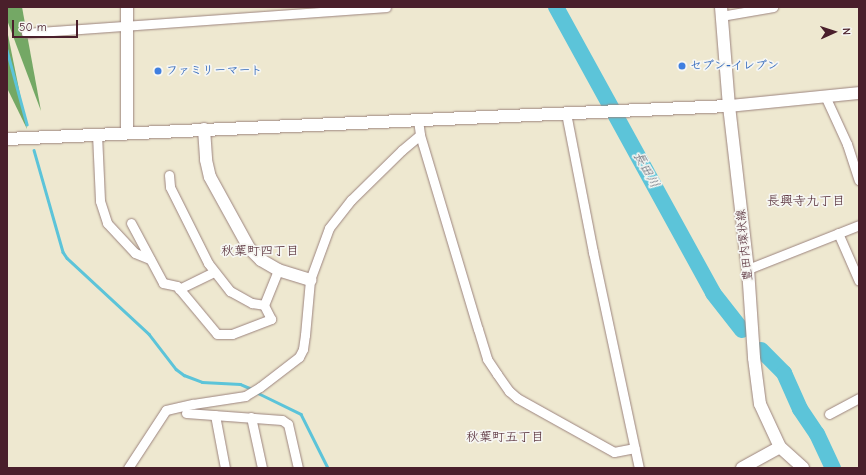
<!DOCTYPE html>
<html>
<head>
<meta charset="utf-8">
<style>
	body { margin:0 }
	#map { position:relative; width:866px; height:475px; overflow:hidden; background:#eee8d0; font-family:"Comic Neue","Klee One",sans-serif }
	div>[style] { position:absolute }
	.forest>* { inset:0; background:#74a865 }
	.stream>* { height:2.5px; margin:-1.25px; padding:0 1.25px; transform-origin:1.25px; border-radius:1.25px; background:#5cc4d9 }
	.river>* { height:16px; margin:-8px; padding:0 8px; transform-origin:8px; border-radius:8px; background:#5cc4d9 }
	.roads { filter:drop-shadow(0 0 1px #9c847e) drop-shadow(0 0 1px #9c847e) }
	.minor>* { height:9px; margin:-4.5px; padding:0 4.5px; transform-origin:4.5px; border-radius:4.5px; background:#fff }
	.tertiary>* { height:12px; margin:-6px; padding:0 6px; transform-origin:6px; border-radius:6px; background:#fff }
	.dots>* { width:11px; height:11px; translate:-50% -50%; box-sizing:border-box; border:2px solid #f6f6f2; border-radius:50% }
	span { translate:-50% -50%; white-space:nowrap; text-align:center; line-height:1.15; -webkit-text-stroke:3.5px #f6f6f2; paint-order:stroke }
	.shop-label { font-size:12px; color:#366cbe; font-weight:700 }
	.left { translate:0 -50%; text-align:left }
	.street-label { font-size:12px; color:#4a1f2b }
	.water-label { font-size:13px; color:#505968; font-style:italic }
	.neighbourhood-label { font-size:13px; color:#4a1f2b }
	.frame { position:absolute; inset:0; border:8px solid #4a1f2b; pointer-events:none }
	.north { position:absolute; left:814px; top:12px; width:40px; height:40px; -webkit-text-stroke:3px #f6f6f2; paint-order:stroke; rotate:87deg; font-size:11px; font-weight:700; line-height:16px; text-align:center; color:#4a1f2b }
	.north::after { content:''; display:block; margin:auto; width:14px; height:18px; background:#4a1f2b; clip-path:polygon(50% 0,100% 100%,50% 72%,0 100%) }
	.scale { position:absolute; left:12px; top:20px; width:66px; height:18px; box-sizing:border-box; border:2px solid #4a1f2b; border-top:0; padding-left:5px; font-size:12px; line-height:14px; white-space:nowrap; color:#4a1f2b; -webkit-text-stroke:3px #f6f6f2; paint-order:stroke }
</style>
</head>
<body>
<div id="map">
	<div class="forest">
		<i style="clip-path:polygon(7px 7px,22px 7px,41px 111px,7px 20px)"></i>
		<i style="clip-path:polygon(7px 30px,27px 129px,7px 88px)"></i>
	</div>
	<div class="stream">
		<i style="left:7px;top:50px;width:77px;rotate:74.9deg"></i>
		<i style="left:34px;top:150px;width:106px;rotate:74.1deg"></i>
		<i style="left:63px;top:252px;width:7px;rotate:56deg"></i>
		<i style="left:67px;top:258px;width:112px;rotate:42.8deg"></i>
		<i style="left:149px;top:334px;width:44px;rotate:52.4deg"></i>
		<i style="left:176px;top:369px;width:10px;rotate:37deg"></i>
		<i style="left:184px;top:375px;width:19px;rotate:21deg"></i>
		<i style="left:202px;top:382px;width:38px;rotate:3deg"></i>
		<i style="left:240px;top:384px;width:13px;rotate:23deg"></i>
		<i style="left:256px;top:392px;width:50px;rotate:26.1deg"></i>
		<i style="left:301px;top:414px;width:60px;rotate:63.4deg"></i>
	</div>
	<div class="river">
		<i style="left:556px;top:7px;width:326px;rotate:61.2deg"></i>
		<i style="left:713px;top:293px;width:47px;rotate:51.9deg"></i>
		<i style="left:761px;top:350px;width:33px;rotate:45deg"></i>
		<i style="left:784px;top:373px;width:39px;rotate:66deg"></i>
		<i style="left:800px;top:409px;width:30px;rotate:56deg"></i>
		<i style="left:817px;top:434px;width:38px;rotate:65deg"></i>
	</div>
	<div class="roads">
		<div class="minor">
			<i style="left:721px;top:16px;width:53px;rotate:-9.8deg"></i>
			<i style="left:26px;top:33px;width:361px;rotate:-4.1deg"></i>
			<i style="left:825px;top:96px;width:53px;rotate:65.4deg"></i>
			<i style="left:847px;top:144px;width:38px;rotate:72deg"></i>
			<i style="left:566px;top:113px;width:142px;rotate:79deg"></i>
			<i style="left:593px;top:252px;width:221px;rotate:78deg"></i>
			<i style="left:418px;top:120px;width:15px;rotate:82deg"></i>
			<i style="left:420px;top:135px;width:202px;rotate:73.4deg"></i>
			<i style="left:478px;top:329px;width:31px;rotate:73deg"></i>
			<i style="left:487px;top:359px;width:18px;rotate:56deg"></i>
			<i style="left:497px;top:374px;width:21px;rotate:55deg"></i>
			<i style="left:509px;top:391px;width:11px;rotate:41deg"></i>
			<i style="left:517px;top:398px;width:111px;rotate:29.1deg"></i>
			<i style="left:614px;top:452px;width:21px;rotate:-11deg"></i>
			<i style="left:97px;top:134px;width:67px;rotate:87.4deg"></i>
			<i style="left:100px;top:201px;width:23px;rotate:72deg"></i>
			<i style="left:107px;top:223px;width:41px;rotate:47deg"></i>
			<i style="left:135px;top:253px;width:16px;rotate:22deg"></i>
			<i style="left:169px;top:175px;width:12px;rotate:85deg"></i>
			<i style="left:170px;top:187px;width:85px;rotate:63.4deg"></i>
			<i style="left:208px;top:263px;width:36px;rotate:52deg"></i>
			<i style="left:230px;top:291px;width:25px;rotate:29deg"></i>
			<i style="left:252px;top:303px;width:12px;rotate:9deg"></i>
			<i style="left:131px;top:223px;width:68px;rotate:61.9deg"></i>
			<i style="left:163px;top:283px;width:14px;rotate:12deg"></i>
			<i style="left:177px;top:286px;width:62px;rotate:50.2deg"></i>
			<i style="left:217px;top:334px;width:15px"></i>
			<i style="left:232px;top:334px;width:42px;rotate:-21deg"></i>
			<i style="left:271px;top:319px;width:16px;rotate:-117deg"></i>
			<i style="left:264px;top:305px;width:38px;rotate:-68deg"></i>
			<i style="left:838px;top:233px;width:52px;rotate:66.4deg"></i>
			<i style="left:748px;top:269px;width:119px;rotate:-21.6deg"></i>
			<i style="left:179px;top:289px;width:39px;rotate:-26deg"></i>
			<i style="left:186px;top:413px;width:96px;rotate:4.2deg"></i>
			<i style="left:282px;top:420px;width:7px;rotate:34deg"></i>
			<i style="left:288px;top:424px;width:45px;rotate:77.2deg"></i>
			<i style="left:829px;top:414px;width:34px;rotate:-28deg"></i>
			<i style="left:215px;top:415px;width:54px;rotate:79.3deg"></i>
			<i style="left:251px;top:417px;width:52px;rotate:77.8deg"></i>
			<i style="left:128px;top:468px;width:69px;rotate:-56.8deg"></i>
			<i style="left:166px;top:410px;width:28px;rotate:-13deg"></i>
			<i style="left:193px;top:404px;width:53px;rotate:-8.7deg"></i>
			<i style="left:245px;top:396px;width:17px;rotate:-31deg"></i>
			<i style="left:260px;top:387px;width:49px;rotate:-37.6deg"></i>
			<i style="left:299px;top:357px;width:9px;rotate:-63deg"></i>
			<i style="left:303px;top:349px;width:14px;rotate:-82deg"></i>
			<i style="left:305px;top:335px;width:55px;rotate:-84.8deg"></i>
			<i style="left:310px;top:280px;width:55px;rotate:-69.9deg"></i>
			<i style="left:329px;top:228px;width:36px;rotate:-52deg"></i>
			<i style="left:351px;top:200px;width:71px;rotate:-44.4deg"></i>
			<i style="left:402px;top:150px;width:23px;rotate:-40deg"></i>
		</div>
		<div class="tertiary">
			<i style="left:721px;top:7px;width:99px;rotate:85.4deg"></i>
			<i style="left:729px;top:106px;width:164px;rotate:83.4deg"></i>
			<i style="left:748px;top:269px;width:89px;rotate:86.1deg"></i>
			<i style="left:754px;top:358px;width:46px;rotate:82.6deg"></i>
			<i style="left:760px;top:404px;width:47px;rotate:65.1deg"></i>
			<i style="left:780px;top:447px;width:31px;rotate:42deg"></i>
			<i style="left:204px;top:129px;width:31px;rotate:86deg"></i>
			<i style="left:206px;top:160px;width:17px;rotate:77deg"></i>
			<i style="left:210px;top:177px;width:81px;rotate:61.2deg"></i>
			<i style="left:249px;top:248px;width:17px;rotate:45deg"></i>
			<i style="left:261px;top:260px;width:20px;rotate:30deg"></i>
			<i style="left:278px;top:270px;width:34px;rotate:17deg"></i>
			<i style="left:127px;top:132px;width:125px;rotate:-90deg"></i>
			<i style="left:7px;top:139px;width:723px;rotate:-2.62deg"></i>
			<i style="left:729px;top:106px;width:131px;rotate:-5.7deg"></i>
			<i style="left:742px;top:468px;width:43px;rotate:-28.9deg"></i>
		</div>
	</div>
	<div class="dots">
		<i style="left:682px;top:66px;background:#3f7fe0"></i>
		<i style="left:158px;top:71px;background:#3f7fe0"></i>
	</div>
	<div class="shop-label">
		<span class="left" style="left:690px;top:66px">セブン-イレブン</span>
		<span class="left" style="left:166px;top:71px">ファミリーマート</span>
	</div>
	<div class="street-label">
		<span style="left:745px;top:245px;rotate:-96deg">豊田内環状線</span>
	</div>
	<div class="water-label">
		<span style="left:646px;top:170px;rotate:61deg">長田川</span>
	</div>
	<div class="neighbourhood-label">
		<span style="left:806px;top:201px">長興寺九丁目</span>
		<span style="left:260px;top:251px">秋葉町四丁目</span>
		<span style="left:505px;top:437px">秋葉町五丁目</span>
	</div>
	<div class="frame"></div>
	<div class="north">N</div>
	<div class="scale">50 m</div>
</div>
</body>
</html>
